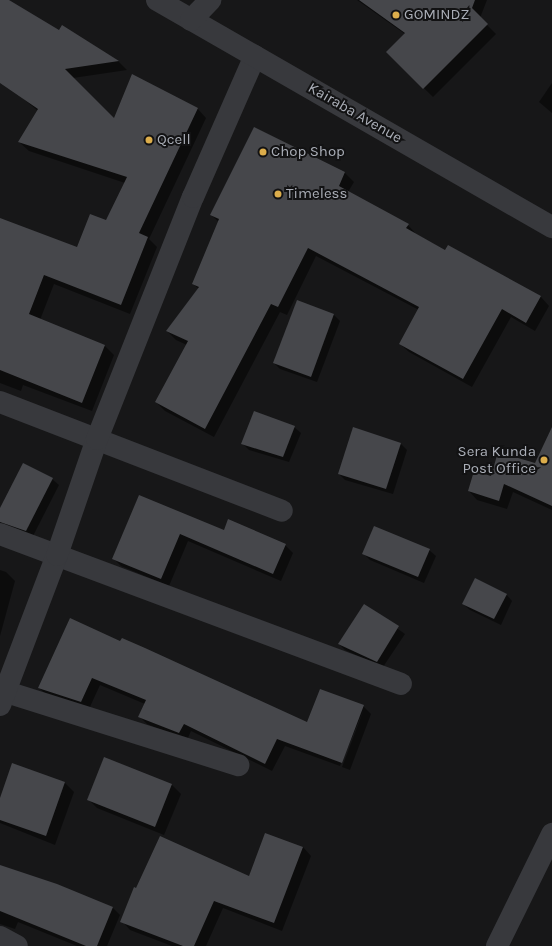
<!DOCTYPE html>
<html>
<head>
<meta charset="utf-8">
<style>
	body { margin:0 }
	#map { position:relative; width:552px; height:946px; overflow:hidden; background:#171718; font-family:Karla,sans-serif }
	div>[style] { position:absolute }
	.shadow>* { inset:0; background:#0007 }
	.building>* { inset:0; background:#46474b }
	.minor>* { height:22px; margin:-11px; padding:0 11px; transform-origin:11px; border-radius:11px; background:#38393d }
	.tertiary>* { height:22px; margin:-11px; padding:0 11px; transform-origin:11px; border-radius:11px; background:#38393d }
	.dots>* { width:11px; height:11px; translate:-50% -50%; box-sizing:border-box; border:2px solid #121213; border-radius:50% }
	span { translate:-50% -50%; white-space:nowrap; text-align:center; line-height:1.15; -webkit-text-stroke:4px #121213; paint-order:stroke }
	.poi-label { font-size:15px; color:#aaaeb7 }
	.left { translate:0 -50%; text-align:left }
	.right { translate:-100% -50%; text-align:right }
	.street-label { font-size:15px; color:#aaaeb7 }
</style>
</head>
<body>
<div id="map">
	<div class="shadow">
		<i style="clip-path:polygon(0 0,7px 0,59px 31px,62px 26px,118px 61px,127px 70px,73px 78px,114px 120px,197px 108px,206px 118px,149px 239px,157px 247px,130px 314px,54px 284px,40px 320px,105px 346px,114px 355px,92px 411px,23px 385px,21px 391px,0 383px,0 226px,78px 248px,106px 221px,125px 183px,29px 151px,19px 142px,38px 111px,0 79px)"></i>
		<i style="clip-path:polygon(357px 0,487px 0,480px 18px,496px 34px,433px 97px,387px 52px,405px 34px)"></i>
		<i style="clip-path:polygon(552px 83px,552px 113px,539px 102px)"></i>
		<i style="clip-path:polygon(255px 128px,345px 173px,354px 182px,348px 192px,408px 225px,416px 234px,446px 251px,449px 246px,541px 297px,549px 306px,535px 331px,511px 317px,472px 387px,409px 352px,400px 344px,419px 310px,316px 256px,287px 315px,280px 312px,214px 437px,165px 411px,156px 402px,187px 345px,176px 340px,167px 331px,199px 289px,193px 284px,219px 222px,211px 215px)"></i>
		<i style="clip-path:polygon(298px 302px,334px 315px,340px 321px,317px 382px,280px 369px,274px 363px)"></i>
		<i style="clip-path:polygon(294px 427px,301px 433px,289px 462px,249px 450px,243px 444px)"></i>
		<i style="clip-path:polygon(353px 429px,401px 444px,407px 450px,393px 494px,345px 480px,339px 474px)"></i>
		<i style="clip-path:polygon(552px 429px,552px 510px,513px 492px,507px 509px,477px 500px,469px 491px,491px 477px,536px 464px)"></i>
		<i style="clip-path:polygon(52px 479px,59px 485px,33px 536px,0 528px,0 513px)"></i>
		<i style="clip-path:polygon(139px 496px,224px 531px,285px 545px,293px 553px,281px 581px,188px 541px,169px 586px,121px 566px,113px 558px)"></i>
		<i style="clip-path:polygon(429px 550px,436px 556px,424px 583px,370px 560px,364px 554px)"></i>
		<i style="clip-path:polygon(0 570px,6px 572px,15px 581px,0 636px)"></i>
		<i style="clip-path:polygon(506px 594px,512px 601px,501px 625px,470px 610px,463px 604px)"></i>
		<i style="clip-path:polygon(364px 605px,405px 634px,383px 667px,345px 650px,339px 644px)"></i>
		<i style="clip-path:polygon(121px 642px,308px 724px,363px 706px,371px 714px,350px 770px,342px 767px,364px 709px,340px 766px,285px 746px,272px 771px,191px 731px,187px 740px,147px 724px,139px 716px,145px 704px,100px 685px,89px 709px,47px 695px,39px 688px)"></i>
		<i style="clip-path:polygon(104px 758px,172px 785px,181px 794px,164px 835px,97px 808px,88px 799px)"></i>
		<i style="clip-path:polygon(13px 765px,65px 783px,74px 792px,55px 845px,0 823px,0 801px)"></i>
		<i style="clip-path:polygon(303px 847px,311px 856px,282px 931px,223px 908px,206px 946px,172px 946px,130px 930px,122px 921px,249px 878px)"></i>
		<i style="clip-path:polygon(0 866px,112px 907px,120px 915px,107px 946px,77px 946px,18px 922px,15px 929px,0 924px)"></i>
	</div>
	<div class="building">
		<i style="clip-path:polygon(0 0,9px 0,59px 30px,62px 25px,119px 61px,65px 69px,114px 118px,132px 74px,198px 108px,139px 233px,148px 237px,121px 305px,44px 275px,29px 314px,105px 345px,82px 403px,0 370px,0 218px,77px 247px,90px 214px,106px 220px,127px 177px,18px 142px,38px 109px,0 83px)"></i>
		<i style="clip-path:polygon(359px 0,475px 0,472px 8px,488px 24px,423px 89px,386px 52px,405px 33px)"></i>
		<i style="clip-path:polygon(254px 127px,345px 172px,339px 186px,409px 224px,406px 228px,445px 250px,448px 245px,541px 296px,526px 323px,502px 309px,463px 379px,399px 344px,419px 307px,308px 248px,278px 307px,271px 304px,205px 429px,155px 402px,188px 341px,166px 331px,199px 287px,192px 284px,219px 219px,210px 215px)"></i>
		<i style="clip-path:polygon(297px 300px,334px 314px,311px 377px,273px 363px)"></i>
		<i style="clip-path:polygon(254px 411px,295px 426px,283px 457px,241px 444px)"></i>
		<i style="clip-path:polygon(353px 427px,401px 443px,386px 489px,338px 474px)"></i>
		<i style="clip-path:polygon(552px 427px,552px 506px,504px 484px,499px 501px,468px 491px,474px 471px,491px 476px,498px 452px,535px 463px)"></i>
		<i style="clip-path:polygon(23px 463px,53px 478px,26px 531px,0 522px,0 508px)"></i>
		<i style="clip-path:polygon(139px 495px,224px 530px,228px 519px,286px 544px,273px 574px,180px 534px,161px 579px,112px 559px)"></i>
		<i style="clip-path:polygon(374px 526px,430px 549px,418px 577px,362px 554px)"></i>
		<i style="clip-path:polygon(475px 578px,507px 594px,494px 619px,462px 604px)"></i>
		<i style="clip-path:polygon(364px 604px,399px 626px,377px 662px,338px 644px)"></i>
		<i style="clip-path:polygon(70px 618px,120px 641px,122px 638px,145px 648px,307px 722px,320px 689px,364px 705px,342px 763px,277px 739px,265px 764px,184px 724px,179px 733px,138px 717px,146px 700px,92px 678px,81px 702px,38px 688px)"></i>
		<i style="clip-path:polygon(104px 757px,172px 784px,155px 827px,87px 800px)"></i>
		<i style="clip-path:polygon(12px 763px,65px 782px,46px 836px,0 820px,0 798px)"></i>
		<i style="clip-path:polygon(265px 833px,303px 847px,274px 923px,214px 901px,194px 946px,183px 946px,120px 922px,134px 887px,136px 888px,160px 836px,249px 876px)"></i>
		<i style="clip-path:polygon(0 865px,57px 884px,113px 907px,97px 946px,86px 946px,0 911px)"></i>
	</div>
	<div class="minor">
		<i style="left:0;top:402px;width:302px;rotate:21.1deg"></i>
		<i style="left:0;top:534px;width:428px;rotate:20.5deg"></i>
		<i style="left:0;top:690px;width:250px;rotate:17.5deg"></i>
		<i style="left:0;top:705px;width:160px;rotate:-69.2deg"></i>
		<i style="left:57px;top:555px;width:123px;rotate:-71deg"></i>
		<i style="left:97px;top:439px;width:260px;rotate:-68.4deg"></i>
		<i style="left:193px;top:197px;width:154px;rotate:-66.3deg"></i>
		<i style="left:0;top:937px;width:19px;rotate:28deg"></i>
	</div>
	<div class="tertiary">
		<i style="left:157px;top:0;width:456px;rotate:29.9deg"></i>
		<i style="left:191px;top:20px;width:28px;rotate:-46deg"></i>
		<i style="left:497px;top:946px;width:125px;rotate:-63.8deg"></i>
	</div>
	<div class="dots">
		<i style="left:396px;top:15px;background:#dcad4b"></i>
		<i style="left:149px;top:140px;background:#dcad4b"></i>
		<i style="left:263px;top:152px;background:#dcad4b"></i>
		<i style="left:278px;top:194px;background:#dcad4b"></i>
		<i style="left:544px;top:460px;background:#dcad4b"></i>
	</div>
	<div class="poi-label">
		<span class="left" style="left:404px;top:15px">GOMINDZ</span>
		<span class="left" style="left:157px;top:140px">Qcell</span>
		<span class="left" style="left:271px;top:152px">Chop Shop</span>
		<span class="left" style="left:286px;top:194px">Timeless</span>
		<span class="right" style="left:536px;top:460px">Sera Kunda<br>Post Office</span>
	</div>
	<div class="street-label">
		<span style="left:355px;top:113px;rotate:30deg">Kairaba Avenue</span>
	</div>
</div>
</body>
</html>
